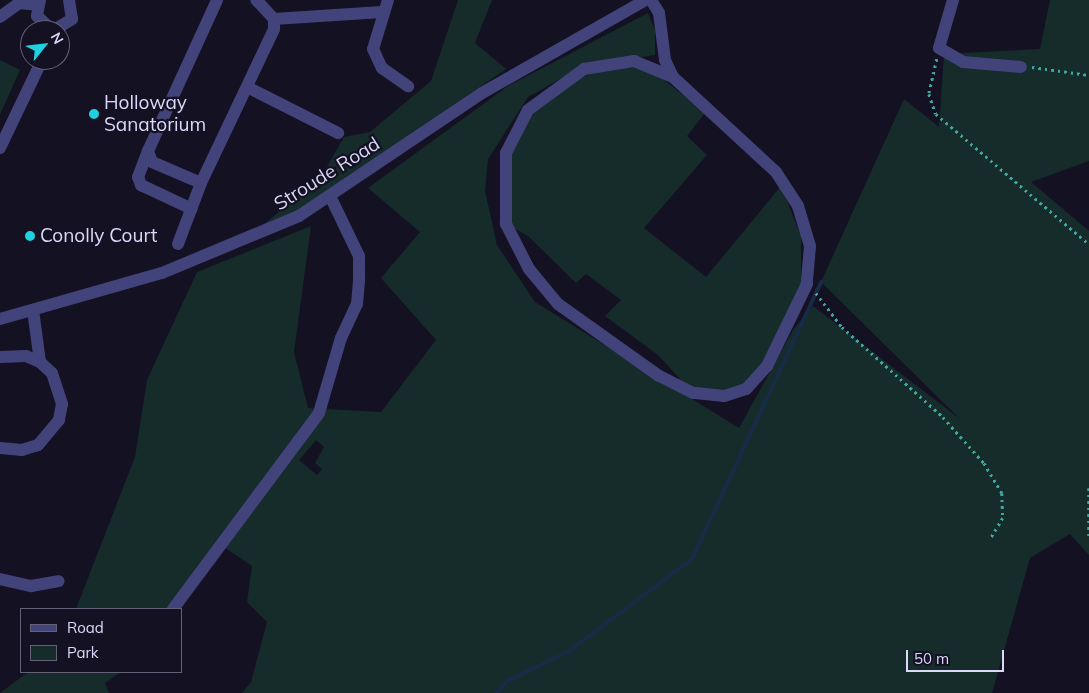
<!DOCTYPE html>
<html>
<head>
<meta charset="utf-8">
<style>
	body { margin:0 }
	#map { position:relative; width:1089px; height:693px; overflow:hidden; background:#141123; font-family:Mulish,sans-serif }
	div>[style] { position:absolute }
	.green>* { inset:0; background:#152c2b }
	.stream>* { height:4px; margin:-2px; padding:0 2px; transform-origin:2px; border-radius:2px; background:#172b47 }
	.path>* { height:2.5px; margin-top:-1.25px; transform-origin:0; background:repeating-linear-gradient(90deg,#3fa79e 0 2.5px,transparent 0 6.5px) }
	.minor>* { height:12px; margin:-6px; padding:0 6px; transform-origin:6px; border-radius:6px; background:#43437c }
	.dots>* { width:14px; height:14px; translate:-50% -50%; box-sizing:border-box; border:2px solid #141123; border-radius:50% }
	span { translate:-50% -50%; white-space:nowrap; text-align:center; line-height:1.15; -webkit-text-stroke:4.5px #141123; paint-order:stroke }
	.poi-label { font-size:19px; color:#dbd8fa }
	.left { translate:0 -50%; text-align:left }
	.street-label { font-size:19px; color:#dbd8fa }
	.legend { position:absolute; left:20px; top:608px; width:162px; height:65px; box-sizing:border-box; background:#141123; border:1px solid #646179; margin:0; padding:6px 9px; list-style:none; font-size:15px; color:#dbd8fa }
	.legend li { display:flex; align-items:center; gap:10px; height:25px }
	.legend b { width:25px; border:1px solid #646179 }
	.north { position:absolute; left:20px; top:20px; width:50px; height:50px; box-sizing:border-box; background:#141123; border:1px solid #646179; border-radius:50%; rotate:61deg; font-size:14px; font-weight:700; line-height:20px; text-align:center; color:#dbd8fa }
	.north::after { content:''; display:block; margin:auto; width:18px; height:22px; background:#1ed1e0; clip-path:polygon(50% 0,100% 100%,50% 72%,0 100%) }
	.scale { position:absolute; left:906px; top:650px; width:98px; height:22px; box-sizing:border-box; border:2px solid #dbd8fa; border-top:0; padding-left:6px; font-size:15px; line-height:18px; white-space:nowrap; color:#dbd8fa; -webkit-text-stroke:4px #141123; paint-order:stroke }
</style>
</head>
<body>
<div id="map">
	<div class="green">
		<i style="clip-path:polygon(458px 0,492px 0,475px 43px,506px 69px,298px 211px,257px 230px,321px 177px,344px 137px,370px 132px,431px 81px)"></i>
		<i style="clip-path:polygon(evenodd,1050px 0,1089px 0,1089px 161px,1031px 182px,1089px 231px,1089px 555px,1070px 534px,1030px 558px,992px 693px,242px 693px,251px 682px,267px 622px,247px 602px,252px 566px,221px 545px,173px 609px,76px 609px,135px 457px,147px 380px,197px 272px,311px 226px,294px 352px,308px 408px,381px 412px,436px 340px,381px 278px,420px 232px,368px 188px,508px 86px,648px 13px,655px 30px,655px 55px,581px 67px,528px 97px,488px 159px,485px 191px,497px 245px,535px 302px,739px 428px,793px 330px,813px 306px,960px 419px,821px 282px,904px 99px,939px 127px,944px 54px,1040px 49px,1050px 0,316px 440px,324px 447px,315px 463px,322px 469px,317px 475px,299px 460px,316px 440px)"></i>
		<i style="clip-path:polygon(0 60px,20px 70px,0 115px)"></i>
		<i style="clip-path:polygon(632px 66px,662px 78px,705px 113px,687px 136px,707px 155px,644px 228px,706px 277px,781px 186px,801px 236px,801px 276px,807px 284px,754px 380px,709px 398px,693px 393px,658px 355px,605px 316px,621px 300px,586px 274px,576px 283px,528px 236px,506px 224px,507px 166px,519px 124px,566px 82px,608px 68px)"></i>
		<i style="clip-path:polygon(28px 672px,121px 672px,105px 683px,109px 693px,0 693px)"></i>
	</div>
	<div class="stream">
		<i style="left:496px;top:693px;width:16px;rotate:-47deg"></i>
		<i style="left:507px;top:681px;width:69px;rotate:-25.8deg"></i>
		<i style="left:569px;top:651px;width:154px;rotate:-36.8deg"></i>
		<i style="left:692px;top:559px;width:306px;rotate:-65deg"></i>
	</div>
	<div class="path">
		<i style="left:937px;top:59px;width:36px;rotate:103deg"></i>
		<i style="left:929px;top:94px;width:21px;rotate:71deg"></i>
		<i style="left:936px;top:114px;width:201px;rotate:40.4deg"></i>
		<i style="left:1032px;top:67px;width:58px;rotate:8deg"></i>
		<i style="left:816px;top:293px;width:43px;rotate:52.6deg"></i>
		<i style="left:842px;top:327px;width:135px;rotate:41.7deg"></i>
		<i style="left:943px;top:417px;width:62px;rotate:48.3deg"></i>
		<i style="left:984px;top:463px;width:35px;rotate:59deg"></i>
		<i style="left:1002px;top:493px;width:25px;rotate:88deg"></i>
		<i style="left:1003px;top:518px;width:23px;rotate:121deg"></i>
		<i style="left:1089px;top:488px;width:49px;rotate:90deg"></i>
	</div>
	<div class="minor">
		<i style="left:40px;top:0;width:16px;rotate:101deg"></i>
		<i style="left:37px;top:16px;width:21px;rotate:43deg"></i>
		<i style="left:388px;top:0;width:51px;rotate:107deg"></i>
		<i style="left:373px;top:49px;width:21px;rotate:65deg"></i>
		<i style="left:382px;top:68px;width:32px;rotate:35deg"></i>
		<i style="left:651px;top:0;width:15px;rotate:58deg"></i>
		<i style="left:659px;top:13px;width:47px;rotate:82.7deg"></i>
		<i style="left:665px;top:60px;width:19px;rotate:65deg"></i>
		<i style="left:673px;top:77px;width:140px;rotate:42.7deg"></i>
		<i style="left:776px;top:172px;width:40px;rotate:57.1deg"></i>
		<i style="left:798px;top:206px;width:42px;rotate:73.3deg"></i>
		<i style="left:810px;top:246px;width:38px;rotate:95deg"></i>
		<i style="left:807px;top:284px;width:91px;rotate:116deg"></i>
		<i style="left:767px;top:366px;width:31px;rotate:132deg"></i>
		<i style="left:746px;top:389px;width:23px;rotate:162deg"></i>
		<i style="left:724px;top:396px;width:31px;rotate:-174deg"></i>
		<i style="left:693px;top:393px;width:38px;rotate:-153deg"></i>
		<i style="left:659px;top:376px;width:124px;rotate:-144.5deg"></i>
		<i style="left:558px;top:304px;width:45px;rotate:-129.6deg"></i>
		<i style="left:529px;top:269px;width:51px;rotate:-117.1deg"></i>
		<i style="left:506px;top:224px;width:71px;rotate:-90deg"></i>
		<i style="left:506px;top:153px;width:48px;rotate:-62.9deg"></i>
		<i style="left:528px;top:110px;width:69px;rotate:-36.2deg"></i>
		<i style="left:584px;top:69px;width:51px;rotate:-9.1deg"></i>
		<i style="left:634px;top:61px;width:42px;rotate:22.3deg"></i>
		<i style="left:953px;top:0;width:50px;rotate:106.3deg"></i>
		<i style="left:939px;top:48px;width:28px;rotate:30deg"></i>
		<i style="left:963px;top:62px;width:58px;rotate:4.9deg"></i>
		<i style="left:0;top:17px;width:24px;rotate:-36deg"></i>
		<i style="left:19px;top:3px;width:18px;rotate:6deg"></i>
		<i style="left:274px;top:19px;width:108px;rotate:-3.7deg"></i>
		<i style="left:54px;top:30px;width:21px;rotate:-31deg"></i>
		<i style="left:72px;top:19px;width:19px;rotate:-99deg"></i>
		<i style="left:249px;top:88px;width:100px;rotate:26.8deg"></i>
		<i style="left:0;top:148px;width:98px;rotate:-64.5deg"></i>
		<i style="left:148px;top:151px;width:28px;rotate:111deg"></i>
		<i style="left:138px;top:177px;width:9px;rotate:69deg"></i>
		<i style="left:141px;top:185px;width:56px;rotate:25.2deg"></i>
		<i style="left:201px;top:183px;width:53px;rotate:-156.8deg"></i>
		<i style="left:152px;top:162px;width:12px;rotate:-110deg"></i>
		<i style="left:148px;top:151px;width:166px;rotate:-65.4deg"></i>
		<i style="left:178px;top:244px;width:65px;rotate:-69.3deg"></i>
		<i style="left:201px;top:183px;width:170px;rotate:-64.6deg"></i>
		<i style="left:274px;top:29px;width:10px;rotate:-90deg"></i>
		<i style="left:274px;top:19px;width:26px;rotate:-133deg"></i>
		<i style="left:33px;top:310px;width:52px;rotate:82.3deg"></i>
		<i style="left:0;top:319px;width:168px;rotate:-15.9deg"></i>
		<i style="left:162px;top:273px;width:148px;rotate:-22.6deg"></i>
		<i style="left:299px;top:216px;width:220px;rotate:-33.9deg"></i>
		<i style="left:482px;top:93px;width:189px;rotate:-29.6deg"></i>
		<i style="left:0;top:357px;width:26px;rotate:-2deg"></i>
		<i style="left:26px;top:356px;width:15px;rotate:23deg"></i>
		<i style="left:40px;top:362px;width:16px;rotate:43deg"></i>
		<i style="left:52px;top:373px;width:33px;rotate:72deg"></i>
		<i style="left:62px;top:404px;width:16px;rotate:101deg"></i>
		<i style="left:59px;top:420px;width:33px;rotate:130deg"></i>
		<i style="left:38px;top:445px;width:17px;rotate:163deg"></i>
		<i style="left:22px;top:450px;width:22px;rotate:-175deg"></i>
		<i style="left:0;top:579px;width:32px;rotate:13deg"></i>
		<i style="left:31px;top:586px;width:28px;rotate:-10deg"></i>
		<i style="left:173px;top:609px;width:244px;rotate:-53.3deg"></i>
		<i style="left:319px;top:413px;width:78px;rotate:-73.7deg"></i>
		<i style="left:341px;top:338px;width:38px;rotate:-65deg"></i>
		<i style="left:357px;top:304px;width:25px;rotate:-85deg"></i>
		<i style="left:359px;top:279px;width:23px;rotate:-90deg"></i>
		<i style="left:359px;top:256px;width:64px;rotate:-115.8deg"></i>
	</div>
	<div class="dots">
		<i style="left:94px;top:114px;background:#1ed1e0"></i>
		<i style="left:30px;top:236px;background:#1ed1e0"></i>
	</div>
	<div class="poi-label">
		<span class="left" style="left:104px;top:114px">Holloway<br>Sanatorium</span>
		<span class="left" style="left:40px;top:236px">Conolly Court</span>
	</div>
	<div class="street-label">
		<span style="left:327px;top:174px;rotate:-32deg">Stroude Road</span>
	</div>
	<ul class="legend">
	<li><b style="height:6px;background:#43437c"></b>Road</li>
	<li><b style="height:14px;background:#152c2b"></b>Park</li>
	</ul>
	<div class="north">N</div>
	<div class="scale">50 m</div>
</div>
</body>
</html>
